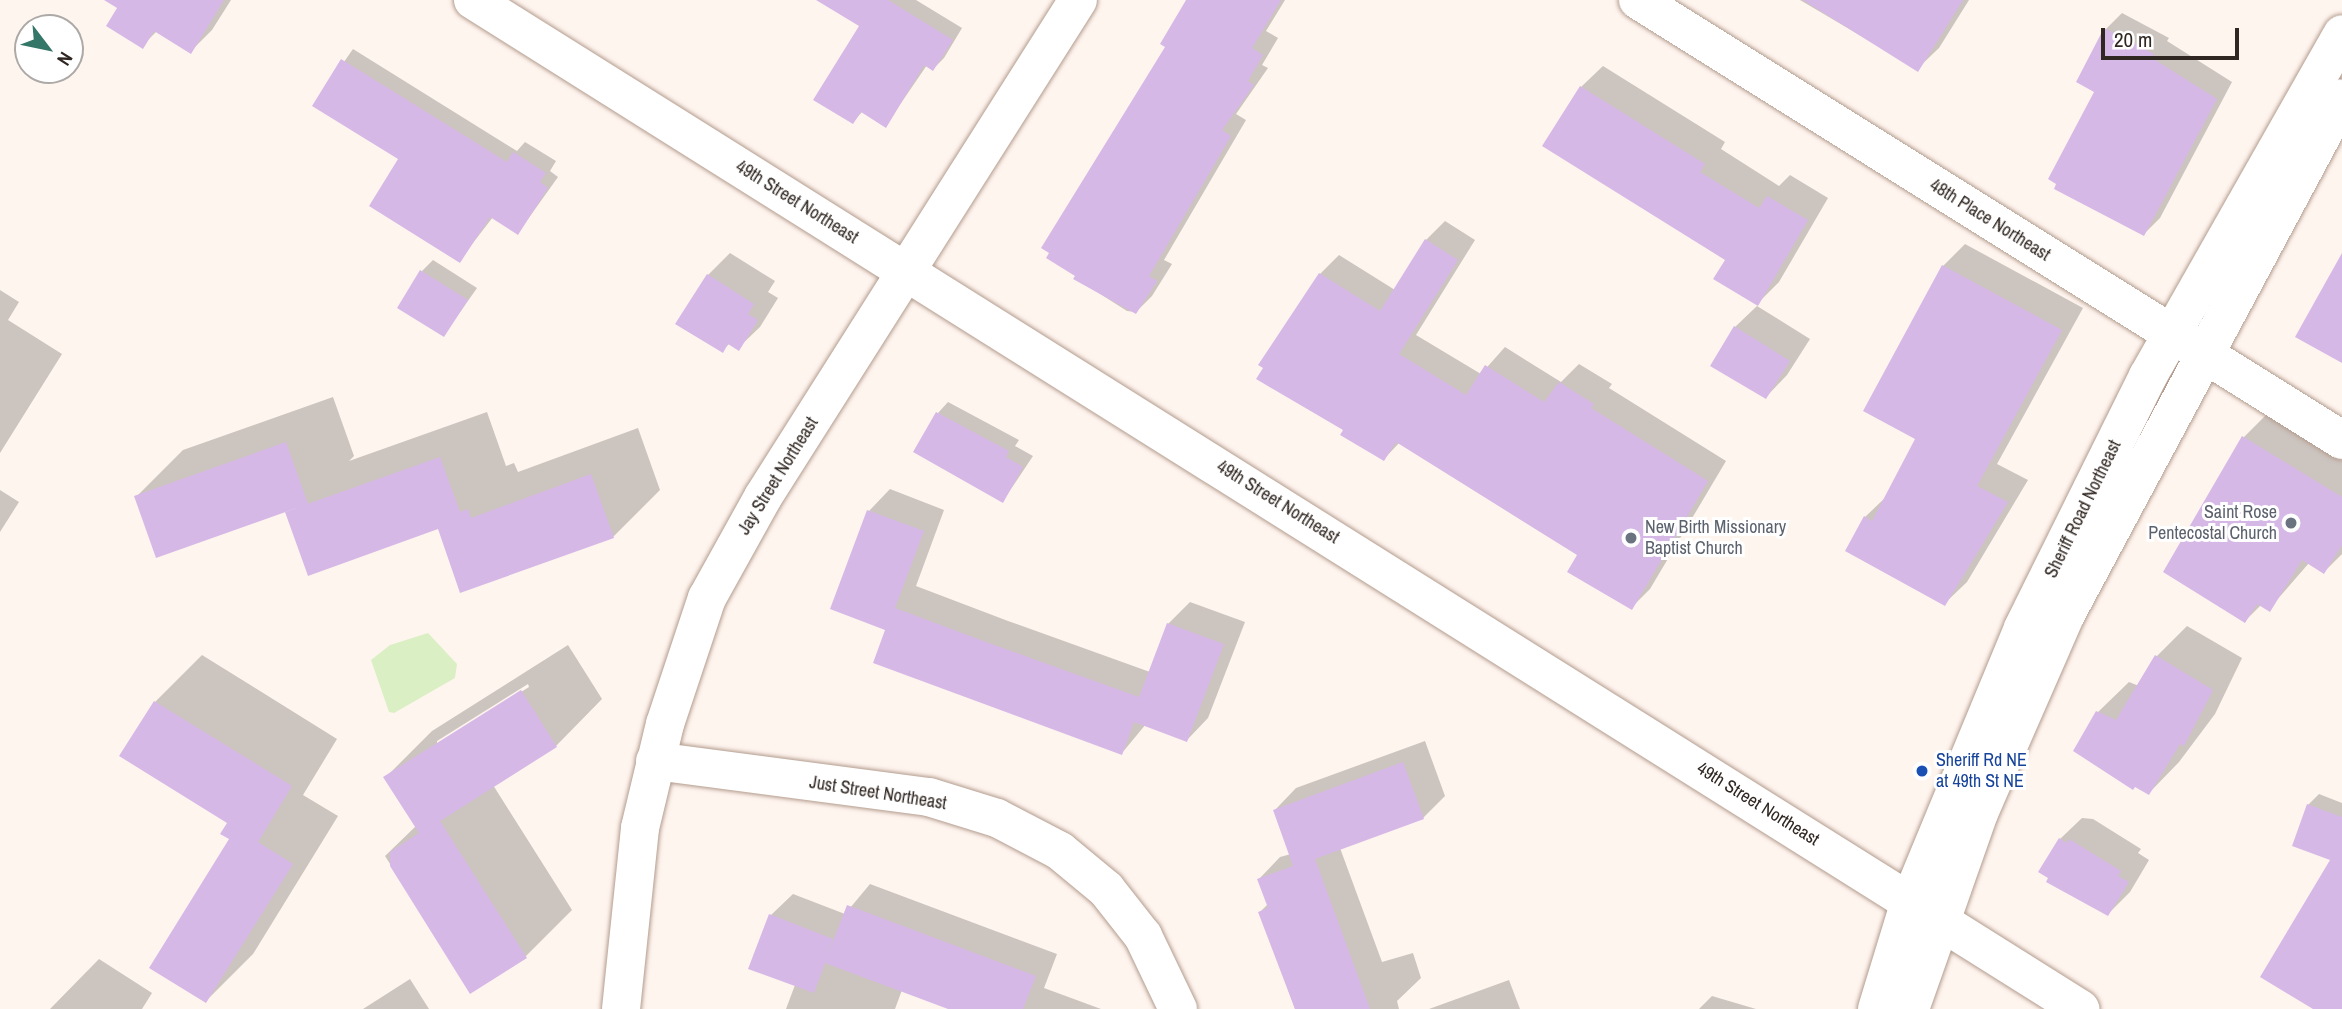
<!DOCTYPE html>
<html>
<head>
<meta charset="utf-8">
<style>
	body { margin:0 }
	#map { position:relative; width:2342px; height:1009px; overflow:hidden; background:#fff5ef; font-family:"Archivo Narrow",sans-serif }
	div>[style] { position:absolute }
	.green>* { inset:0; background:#daefc3 }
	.shadow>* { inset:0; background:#0003 }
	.building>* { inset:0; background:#d6b8e7 }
	.roads { filter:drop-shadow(0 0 2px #b39c8e) drop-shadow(0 0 2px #b39c8e) }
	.minor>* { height:38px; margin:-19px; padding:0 19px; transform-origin:19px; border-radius:19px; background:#fff }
	.tertiary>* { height:38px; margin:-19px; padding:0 19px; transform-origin:19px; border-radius:19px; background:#fff }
	.secondary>* { height:38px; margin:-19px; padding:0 19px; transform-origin:19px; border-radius:19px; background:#fff }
	.dots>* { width:19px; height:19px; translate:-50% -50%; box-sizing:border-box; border:4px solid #fff; border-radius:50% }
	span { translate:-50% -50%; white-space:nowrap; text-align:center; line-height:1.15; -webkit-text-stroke:6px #fff; paint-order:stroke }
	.street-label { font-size:18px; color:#302722 }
	.worship-label { font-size:18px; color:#5b616d }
	.right { translate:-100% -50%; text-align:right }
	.left { translate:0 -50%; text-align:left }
	.transit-label { font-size:18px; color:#164399 }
	.north { position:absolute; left:14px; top:14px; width:70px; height:70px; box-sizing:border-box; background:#fff; border:2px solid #aca9a7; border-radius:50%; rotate:122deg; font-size:19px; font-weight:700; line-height:28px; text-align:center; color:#302722 }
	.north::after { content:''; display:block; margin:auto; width:24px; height:32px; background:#347769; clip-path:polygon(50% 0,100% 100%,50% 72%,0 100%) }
	.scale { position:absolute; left:2101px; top:28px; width:138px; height:32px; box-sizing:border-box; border:4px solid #302722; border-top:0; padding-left:9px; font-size:21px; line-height:24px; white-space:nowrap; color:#302722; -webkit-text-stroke:5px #fff; paint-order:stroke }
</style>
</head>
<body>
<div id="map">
	<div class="green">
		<i style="clip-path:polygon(428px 633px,457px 664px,455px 678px,394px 713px,389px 712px,371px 660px,390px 645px)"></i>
	</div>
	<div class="shadow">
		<i style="clip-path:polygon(124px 0,231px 0,212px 30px,190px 52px,157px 31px,142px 46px)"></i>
		<i style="clip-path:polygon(867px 0,916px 0,962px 28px,944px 58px,933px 69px,927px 65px,886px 125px,863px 111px,853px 122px)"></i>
		<i style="clip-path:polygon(1193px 0,1285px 0,1266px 31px,1278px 38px,1262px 65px,1268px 68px,1236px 114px,1246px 120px,1164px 260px,1172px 264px,1152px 296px,1136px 312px,1127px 311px,1075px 278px)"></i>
		<i style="clip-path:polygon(1800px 0,1969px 0,1939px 48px,1917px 69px)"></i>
		<i style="clip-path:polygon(2122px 13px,2169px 38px,2167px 41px,2232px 82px,2160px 218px,2144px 234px,2096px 91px,2106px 29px)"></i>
		<i style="clip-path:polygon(353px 49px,517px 151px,525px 142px,556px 161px,550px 171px,558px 177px,518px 233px,493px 217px,459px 261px,400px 159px,314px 105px)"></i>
		<i style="clip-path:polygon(1603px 66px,1725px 142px,1721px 149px,1779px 186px,1790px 175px,1828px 198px,1779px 282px,1757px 304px,1727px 260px,1581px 87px)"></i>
		<i style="clip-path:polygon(1445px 221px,1475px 240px,1416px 335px,1481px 374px,1505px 347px,1561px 382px,1579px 364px,1612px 384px,1609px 388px,1726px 461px,1650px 589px,1631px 608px,1580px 555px,1400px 442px,1384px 459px,1345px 430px,1320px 274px,1339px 255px,1395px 290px,1426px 240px)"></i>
		<i style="clip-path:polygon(1965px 244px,2083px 308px,1997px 464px,2028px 480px,1967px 582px,1945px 603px,1865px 517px,1888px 495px,1917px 438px,1943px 266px)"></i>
		<i style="clip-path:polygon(730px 253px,775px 281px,768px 292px,778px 298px,760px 327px,738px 348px,730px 343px,722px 351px,708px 275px)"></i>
		<i style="clip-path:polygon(433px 260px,477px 288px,444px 335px,422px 271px)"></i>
		<i style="clip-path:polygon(0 290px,19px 302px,8px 320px,62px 354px,0 453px)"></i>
		<i style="clip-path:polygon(1757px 306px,1810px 339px,1787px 375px,1766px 397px,1735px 327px)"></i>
		<i style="clip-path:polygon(333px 397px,354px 456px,349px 461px,487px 412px,506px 466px,514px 463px,518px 472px,638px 428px,660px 490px,613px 537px,439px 527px,292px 508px,136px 497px,183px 450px)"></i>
		<i style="clip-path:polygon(948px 402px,1019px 440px,1015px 446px,1033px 456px,1003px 501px,938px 413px)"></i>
		<i style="clip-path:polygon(2271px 410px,2342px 453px,2342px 554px,2324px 572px,2309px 563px,2269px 609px,2261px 605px,2245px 621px,2244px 437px)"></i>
		<i style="clip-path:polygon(890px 489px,944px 510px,916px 586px,1008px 621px,1150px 672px,1168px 624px,1190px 602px,1245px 622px,1208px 718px,1187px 740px,1146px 724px,1122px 753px,887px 629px,869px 511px)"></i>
		<i style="clip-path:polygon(0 490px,19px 502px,0 532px)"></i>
		<i style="clip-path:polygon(2187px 626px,2242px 658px,2215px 714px,2179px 762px,2149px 793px,2098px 712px,2129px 682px,2139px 686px,2156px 657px)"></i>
		<i style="clip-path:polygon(evenodd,568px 645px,602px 699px,556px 746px,493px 785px,572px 910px,525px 957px,471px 992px,385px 856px,416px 826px,385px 778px,432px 731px,568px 645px,528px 684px,529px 687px,437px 745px,437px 741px,528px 684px)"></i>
		<i style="clip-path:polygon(202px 655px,337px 739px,303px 795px,338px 816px,253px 954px,206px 1001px,231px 839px,230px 823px,155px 702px)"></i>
		<i style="clip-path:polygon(1425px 741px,1445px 796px,1423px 818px,1340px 848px,1382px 962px,1413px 953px,1421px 978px,1397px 1001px,1399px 1009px,1295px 1009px,1260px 912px,1268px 904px,1259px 879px,1280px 857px,1291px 854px,1275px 810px,1296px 788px)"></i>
		<i style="clip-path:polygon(2319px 794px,2342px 803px,2342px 835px,2308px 805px)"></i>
		<i style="clip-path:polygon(2082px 818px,2093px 819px,2141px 849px,2138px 853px,2149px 860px,2130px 892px,2108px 914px,2050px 878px,2060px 839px)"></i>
		<i style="clip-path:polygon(870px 884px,1057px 954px,1044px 988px,1101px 1009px,953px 1009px,902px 990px,895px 1009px,786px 1009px,795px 985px,771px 915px,793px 894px,845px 914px)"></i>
		<i style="clip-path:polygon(99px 959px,152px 993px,142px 1009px,50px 1009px)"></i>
		<i style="clip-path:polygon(410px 979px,429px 1009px,363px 1009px)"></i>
		<i style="clip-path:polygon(1509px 980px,1520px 1009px,1429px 1009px)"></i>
		<i style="clip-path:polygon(1712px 996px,1756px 1009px,1699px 1009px)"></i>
	</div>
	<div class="building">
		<i style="clip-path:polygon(104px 0,224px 0,191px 54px,154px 31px,143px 49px,106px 26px,117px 8px)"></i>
		<i style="clip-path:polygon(816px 0,888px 0,953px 40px,933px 71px,924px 65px,886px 128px,861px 112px,853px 124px,813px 100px,859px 26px)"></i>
		<i style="clip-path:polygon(1186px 0,1281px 0,1252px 48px,1263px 55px,1248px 81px,1254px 85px,1222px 130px,1231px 136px,1149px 276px,1157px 281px,1136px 314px,1073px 279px,1075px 276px,1046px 258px,1049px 253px,1041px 248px,1165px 47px,1160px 44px)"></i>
		<i style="clip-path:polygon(1803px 0,1963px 0,1918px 72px)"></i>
		<i style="clip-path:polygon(2104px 28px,2154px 54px,2152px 58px,2217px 99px,2144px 236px,2054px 189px,2056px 184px,2048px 179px,2094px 92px,2076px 82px)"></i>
		<i style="clip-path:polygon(341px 59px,507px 162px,513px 152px,546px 173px,540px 182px,548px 188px,518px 235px,490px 217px,460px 263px,369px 206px,398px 159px,312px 106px)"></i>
		<i style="clip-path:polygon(1580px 86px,1705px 164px,1700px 172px,1759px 208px,1767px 196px,1808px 220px,1758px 306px,1713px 279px,1725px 260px,1542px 146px)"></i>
		<i style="clip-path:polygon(1425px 239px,1458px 260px,1399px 354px,1466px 395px,1485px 365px,1544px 402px,1559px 382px,1594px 404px,1591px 408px,1708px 481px,1632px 610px,1567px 572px,1577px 555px,1396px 442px,1384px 461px,1340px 435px,1343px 430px,1256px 379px,1263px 368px,1258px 365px,1319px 273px,1380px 311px)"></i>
		<i style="clip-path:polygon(2342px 253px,2342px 363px,2295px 337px)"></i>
		<i style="clip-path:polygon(1942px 265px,2062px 330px,1977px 486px,2008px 502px,1945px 606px,1845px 551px,1864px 516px,1872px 521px,1915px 439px,1863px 411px)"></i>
		<i style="clip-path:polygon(420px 270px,468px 300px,444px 337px,397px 308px)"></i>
		<i style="clip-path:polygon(707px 274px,754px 304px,748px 314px,758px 320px,739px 351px,728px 344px,723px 353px,675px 324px)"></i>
		<i style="clip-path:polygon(1734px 326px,1790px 361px,1766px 399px,1710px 366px)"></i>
		<i style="clip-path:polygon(936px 412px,1009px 451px,1006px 457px,1023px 467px,1003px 503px,913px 452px)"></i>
		<i style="clip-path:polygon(2242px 436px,2342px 497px,2342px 545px,2324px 574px,2302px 560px,2270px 612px,2257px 604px,2245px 623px,2163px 572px)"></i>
		<i style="clip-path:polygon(286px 442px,308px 504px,156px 558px,134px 496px)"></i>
		<i style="clip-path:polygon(440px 457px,460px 512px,468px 509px,471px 518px,591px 474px,614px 538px,460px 593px,438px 529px,308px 576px,285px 512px)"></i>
		<i style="clip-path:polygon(867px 510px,924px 531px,895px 608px,986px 642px,1139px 697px,1167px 623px,1224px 644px,1187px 742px,1134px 722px,1122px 755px,873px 663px,885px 630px,830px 609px)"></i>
		<i style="clip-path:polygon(2155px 655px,2213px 690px,2184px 746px,2180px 744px,2149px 795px,2135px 787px,2133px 790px,2073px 751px,2096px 711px,2116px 720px)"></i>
		<i style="clip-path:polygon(521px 690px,557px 747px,440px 821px,527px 958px,470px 994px,390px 866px,390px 852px,419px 833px,383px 777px)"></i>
		<i style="clip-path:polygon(154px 701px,292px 786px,258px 842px,293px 864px,206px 1003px,149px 968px,229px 839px,220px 834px,227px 823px,119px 756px)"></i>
		<i style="clip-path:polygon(1403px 762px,1424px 819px,1315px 859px,1370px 1009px,1295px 1009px,1258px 912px,1268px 908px,1257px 879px,1293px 866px,1273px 810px)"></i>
		<i style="clip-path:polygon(2307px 804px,2342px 817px,2342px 1009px,2313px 1009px,2260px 977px,2330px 860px,2292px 846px)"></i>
		<i style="clip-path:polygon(2059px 838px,2067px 843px,2069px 839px,2121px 871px,2118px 876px,2129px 882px,2108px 916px,2046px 882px,2048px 878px,2038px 872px)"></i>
		<i style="clip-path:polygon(847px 905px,1036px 976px,1023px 1009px,948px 1009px,825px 963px,814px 993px,748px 969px,769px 914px,833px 939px,826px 959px)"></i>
	</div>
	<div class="roads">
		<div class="minor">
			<i style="left:1638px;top:0;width:830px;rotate:32.01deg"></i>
			<i style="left:655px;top:761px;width:276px;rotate:7.5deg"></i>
			<i style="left:929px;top:797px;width:71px;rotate:17.2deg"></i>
			<i style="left:997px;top:818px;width:71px;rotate:27.6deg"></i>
			<i style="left:1060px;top:851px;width:60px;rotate:39.6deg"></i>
			<i style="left:1106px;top:889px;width:60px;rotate:51.8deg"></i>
			<i style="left:1143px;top:936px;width:81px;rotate:64.4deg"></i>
			<i style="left:621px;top:1009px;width:182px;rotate:-84deg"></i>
			<i style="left:640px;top:828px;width:107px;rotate:-76.5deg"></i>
			<i style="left:665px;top:724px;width:133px;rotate:-71.6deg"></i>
			<i style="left:707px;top:598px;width:115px;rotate:-61deg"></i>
			<i style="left:763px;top:497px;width:588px;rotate:-57.63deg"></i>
		</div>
		<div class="tertiary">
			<i style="left:473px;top:0;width:1898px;rotate:32.12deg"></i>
		</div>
		<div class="secondary">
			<i style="left:1877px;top:1009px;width:113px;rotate:-73deg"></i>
			<i style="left:1910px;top:901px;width:295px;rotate:-67.5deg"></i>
			<i style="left:2023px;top:628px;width:281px;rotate:-63.6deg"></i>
			<i style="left:2148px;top:376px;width:393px;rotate:-60.4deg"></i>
			<i style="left:1910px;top:1009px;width:208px;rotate:-70.6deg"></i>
			<i style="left:1979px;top:813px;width:215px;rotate:-66.4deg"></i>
			<i style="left:2065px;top:616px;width:587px;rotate:-61.86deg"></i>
		</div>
	</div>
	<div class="dots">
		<i style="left:2291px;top:523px;background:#6b7280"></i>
		<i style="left:1631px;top:538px;background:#6b7280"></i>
		<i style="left:1922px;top:771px;background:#1a4fb4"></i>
	</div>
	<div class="street-label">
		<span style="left:797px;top:202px;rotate:32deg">49th Street Northeast</span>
		<span style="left:1990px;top:220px;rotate:32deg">48th Place Northeast</span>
		<span style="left:778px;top:476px;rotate:-58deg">Jay Street Northeast</span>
		<span style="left:1278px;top:502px;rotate:32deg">49th Street Northeast</span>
		<span style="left:2083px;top:509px;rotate:-64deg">Sheriff Road Northeast</span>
		<span style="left:878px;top:793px;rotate:9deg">Just Street Northeast</span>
		<span style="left:1758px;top:804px;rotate:32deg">49th Street Northeast</span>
	</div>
	<div class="worship-label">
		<span class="right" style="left:2277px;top:523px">Saint Rose<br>Pentecostal Church</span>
		<span class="left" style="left:1645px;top:538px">New Birth Missionary<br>Baptist Church</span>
	</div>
	<div class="transit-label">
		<span class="left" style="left:1936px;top:771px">Sheriff Rd NE<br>at 49th St NE</span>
	</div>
	<div class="north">N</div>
	<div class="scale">20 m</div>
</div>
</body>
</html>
